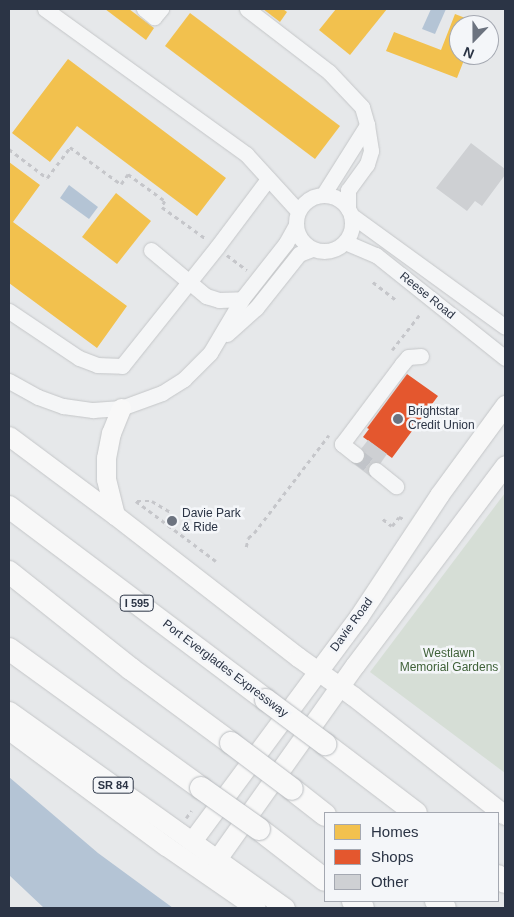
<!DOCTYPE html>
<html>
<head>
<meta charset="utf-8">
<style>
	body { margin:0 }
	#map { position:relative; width:514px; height:917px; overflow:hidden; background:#e6e8ea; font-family:Arial,sans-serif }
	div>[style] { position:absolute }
	.green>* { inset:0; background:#d6ded6 }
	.water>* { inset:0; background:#b4c4d5 }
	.homes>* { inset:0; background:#f2c14e }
	.shops>* { inset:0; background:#e4572e }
	.building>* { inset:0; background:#ced0d3 }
	.minor-tunnel>* { height:15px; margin-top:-7.5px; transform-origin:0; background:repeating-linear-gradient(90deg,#c1c4c9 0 15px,transparent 0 23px) }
	.path>* { height:2.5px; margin-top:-1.25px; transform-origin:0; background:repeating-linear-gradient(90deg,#c5c6ca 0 4px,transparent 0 8px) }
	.roads { filter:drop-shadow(0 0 1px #c4c6c8) drop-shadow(0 0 1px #c4c6c8) }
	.minor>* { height:15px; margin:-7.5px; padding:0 7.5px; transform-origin:7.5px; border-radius:7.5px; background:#f5f6f7 }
	.minor>.ring { margin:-7.5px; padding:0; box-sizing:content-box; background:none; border:15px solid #f5f6f7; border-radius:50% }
	.major>* { height:19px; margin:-9.5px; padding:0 9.5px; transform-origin:9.5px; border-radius:9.5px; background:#f8f8f8 }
	.highway>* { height:22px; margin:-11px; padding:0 11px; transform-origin:11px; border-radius:11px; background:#f8f8f8 }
	.bridges { filter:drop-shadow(0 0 1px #b8bbbf) drop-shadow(0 0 1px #b8bbbf) }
	.highway-bridge>* { height:22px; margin:-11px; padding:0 11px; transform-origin:11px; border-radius:11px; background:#f8f8f8 }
	.dots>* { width:14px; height:14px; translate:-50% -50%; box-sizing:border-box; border:2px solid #f4f6f9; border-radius:50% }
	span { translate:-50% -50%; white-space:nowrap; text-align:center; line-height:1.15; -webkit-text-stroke:5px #f4f6f9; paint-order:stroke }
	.shield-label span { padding:1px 4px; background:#f4f6f9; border:1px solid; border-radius:4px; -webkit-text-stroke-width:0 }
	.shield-label { font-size:11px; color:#2b3445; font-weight:700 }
	.street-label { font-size:12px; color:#2b3445 }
	.poi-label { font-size:12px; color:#2b3445 }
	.left { translate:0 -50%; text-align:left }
	.park-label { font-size:12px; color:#3f6138 }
	.frame { position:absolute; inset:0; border:10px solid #2b3445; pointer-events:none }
	.legend { position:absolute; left:324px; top:812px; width:175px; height:90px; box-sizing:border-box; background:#f4f6f9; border:1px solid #a4a8b1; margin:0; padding:6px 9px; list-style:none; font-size:15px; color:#2b3445 }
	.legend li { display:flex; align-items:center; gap:10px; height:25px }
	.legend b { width:25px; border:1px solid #a4a8b1 }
	.north { position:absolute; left:449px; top:15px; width:50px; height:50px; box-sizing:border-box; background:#f4f6f9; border:1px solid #a4a8b1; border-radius:50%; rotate:202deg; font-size:14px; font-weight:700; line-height:20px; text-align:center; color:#2b3445 }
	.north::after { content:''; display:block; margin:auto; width:18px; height:22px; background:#6c737f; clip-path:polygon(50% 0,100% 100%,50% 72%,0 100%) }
</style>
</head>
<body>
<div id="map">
	<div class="green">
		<i style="clip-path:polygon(505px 493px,505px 773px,370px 672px)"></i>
	</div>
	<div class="water">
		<i style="clip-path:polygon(431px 9px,446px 9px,435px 34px,422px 29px)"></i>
		<i style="clip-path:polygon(69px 185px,98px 207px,89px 219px,60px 198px)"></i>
		<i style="clip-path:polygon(9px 777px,98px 853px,173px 908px,44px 908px,9px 875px)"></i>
	</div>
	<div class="homes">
		<i style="clip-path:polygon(105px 9px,129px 9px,154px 28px,146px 40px)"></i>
		<i style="clip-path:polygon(263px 9px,283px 9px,287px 12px,280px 22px)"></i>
		<i style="clip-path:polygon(336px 9px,387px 9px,350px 55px,319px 30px)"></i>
		<i style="clip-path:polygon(190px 13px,340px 126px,315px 159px,165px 46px)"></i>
		<i style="clip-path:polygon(455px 14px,478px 23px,477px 25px,459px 25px,459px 55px,466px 55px,457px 78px,386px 51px,394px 32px,441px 50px)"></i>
		<i style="clip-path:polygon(68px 59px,226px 178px,197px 216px,77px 126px,50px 162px,12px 133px)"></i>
		<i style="clip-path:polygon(9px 162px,40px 185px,13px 222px,127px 306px,97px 348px,9px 283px)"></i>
		<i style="clip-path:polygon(116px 193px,151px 221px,117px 264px,82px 237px)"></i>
	</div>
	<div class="shops">
		<i style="clip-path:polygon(407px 374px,438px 396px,392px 458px,363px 437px,369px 429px,367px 428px)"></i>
	</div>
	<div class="building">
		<i style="clip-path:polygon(471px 143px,505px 169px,505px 175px,482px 206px,475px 201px,467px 211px,436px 188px)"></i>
		<i style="clip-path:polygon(368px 440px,387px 454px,371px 477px,351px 462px)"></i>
	</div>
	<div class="minor-tunnel">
		<i style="left:356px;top:455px;width:25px;rotate:37deg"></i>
	</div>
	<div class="path">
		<i style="left:9px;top:149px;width:48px;rotate:37.3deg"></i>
		<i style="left:47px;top:178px;width:39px;rotate:-53deg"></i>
		<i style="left:70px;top:147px;width:63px;rotate:36deg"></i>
		<i style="left:121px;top:184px;width:12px;rotate:-55deg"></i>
		<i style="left:128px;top:174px;width:46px;rotate:36.1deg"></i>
		<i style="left:165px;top:201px;width:7px;rotate:117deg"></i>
		<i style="left:162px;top:207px;width:53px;rotate:35.8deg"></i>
		<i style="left:227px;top:255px;width:25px;rotate:37deg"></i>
		<i style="left:373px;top:282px;width:29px;rotate:38deg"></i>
		<i style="left:392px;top:350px;width:46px;rotate:-52.1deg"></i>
		<i style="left:136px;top:501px;width:100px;rotate:36.9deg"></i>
		<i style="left:137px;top:501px;width:15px"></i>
		<i style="left:152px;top:501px;width:21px;rotate:31deg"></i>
		<i style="left:383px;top:519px;width:11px;rotate:38deg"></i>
		<i style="left:392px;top:526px;width:11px;rotate:-52deg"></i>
		<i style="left:399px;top:517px;width:5px;rotate:22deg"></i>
		<i style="left:246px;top:547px;width:9px;rotate:-77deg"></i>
		<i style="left:248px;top:538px;width:8px;rotate:-40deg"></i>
		<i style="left:254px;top:533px;width:123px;rotate:-52.6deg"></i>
		<i style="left:186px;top:818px;width:9px;rotate:-54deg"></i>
	</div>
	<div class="roads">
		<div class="minor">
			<i style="left:45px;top:9px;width:248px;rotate:35.8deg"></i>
			<i style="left:246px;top:154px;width:77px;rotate:47.6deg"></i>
			<i style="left:144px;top:9px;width:13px;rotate:39deg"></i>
			<i style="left:154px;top:17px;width:11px;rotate:-49deg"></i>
			<i style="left:247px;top:9px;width:103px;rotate:37.5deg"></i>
			<i style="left:329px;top:72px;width:48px;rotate:46.7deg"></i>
			<i style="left:362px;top:107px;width:19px;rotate:74deg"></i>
			<i style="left:367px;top:125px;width:26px;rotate:81deg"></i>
			<i style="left:371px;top:151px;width:14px;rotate:107deg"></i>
			<i style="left:367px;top:164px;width:32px;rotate:126deg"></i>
			<i style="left:348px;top:190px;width:19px;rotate:90deg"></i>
			<i class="ring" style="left:296px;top:195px;width:41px;height:41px"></i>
			<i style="left:323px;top:195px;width:83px;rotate:-57.8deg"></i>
			<i style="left:351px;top:215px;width:190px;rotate:36deg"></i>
			<i style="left:345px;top:242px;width:34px;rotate:23deg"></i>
			<i style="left:376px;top:255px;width:165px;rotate:38.6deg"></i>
			<i style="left:151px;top:250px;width:72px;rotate:39.9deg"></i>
			<i style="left:206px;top:296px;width:14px;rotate:17deg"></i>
			<i style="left:219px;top:300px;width:23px;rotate:-2deg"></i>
			<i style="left:9px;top:311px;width:84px;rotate:33.9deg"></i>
			<i style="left:79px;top:358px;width:19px;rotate:21deg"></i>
			<i style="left:97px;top:365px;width:25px;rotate:2deg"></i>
			<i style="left:122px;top:366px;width:152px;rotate:-51.4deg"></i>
			<i style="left:217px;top:247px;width:85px;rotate:-53.1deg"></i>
			<i style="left:227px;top:334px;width:39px;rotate:-42deg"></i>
			<i style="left:256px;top:308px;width:69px;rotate:-51.5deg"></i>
			<i style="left:299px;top:254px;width:14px;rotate:-21deg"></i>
			<i style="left:9px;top:381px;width:33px;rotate:29deg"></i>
			<i style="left:38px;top:397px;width:27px;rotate:20deg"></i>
			<i style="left:63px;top:406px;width:30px;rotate:8deg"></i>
			<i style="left:93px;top:410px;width:28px;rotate:-4deg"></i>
			<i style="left:121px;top:408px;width:44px;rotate:-20.1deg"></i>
			<i style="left:162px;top:393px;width:26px;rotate:-32deg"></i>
			<i style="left:184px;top:379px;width:37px;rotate:-45deg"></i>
			<i style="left:210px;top:353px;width:63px;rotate:-59.3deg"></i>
			<i style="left:242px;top:299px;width:71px;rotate:-51.8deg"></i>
			<i style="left:286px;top:243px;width:18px;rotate:-61deg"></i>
			<i style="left:356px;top:455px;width:18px;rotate:-142deg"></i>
			<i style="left:342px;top:444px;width:100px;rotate:-53.1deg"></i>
			<i style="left:402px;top:364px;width:9px;rotate:-49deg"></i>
			<i style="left:408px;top:357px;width:13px;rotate:-4deg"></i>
			<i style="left:376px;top:470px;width:26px;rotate:39deg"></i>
		</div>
		<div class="major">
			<i style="left:9px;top:436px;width:132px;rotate:36.7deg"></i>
			<i style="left:115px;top:515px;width:232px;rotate:37.8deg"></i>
			<i style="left:298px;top:657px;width:67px;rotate:35.3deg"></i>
			<i style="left:353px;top:696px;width:193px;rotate:38.1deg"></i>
			<i style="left:115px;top:515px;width:37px;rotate:-104deg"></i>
			<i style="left:106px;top:479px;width:21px;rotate:-90deg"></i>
			<i style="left:106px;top:458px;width:25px;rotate:-79deg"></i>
			<i style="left:111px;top:433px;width:27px;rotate:-68deg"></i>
			<i style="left:9px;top:711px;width:339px;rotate:35.5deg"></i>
			<i style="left:9px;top:730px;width:195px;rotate:36.5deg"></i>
			<i style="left:166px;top:846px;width:109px;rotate:34.6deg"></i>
			<i style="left:192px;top:841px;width:280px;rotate:-53.4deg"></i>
			<i style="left:359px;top:616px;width:145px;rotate:-56.5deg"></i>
			<i style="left:439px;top:495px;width:112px;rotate:-53.7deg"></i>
			<i style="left:217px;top:859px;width:238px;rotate:-54.6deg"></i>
			<i style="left:355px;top:665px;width:250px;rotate:-53.1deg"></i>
		</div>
		<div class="highway">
			<i style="left:9px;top:507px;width:321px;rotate:36.9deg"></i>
			<i style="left:9px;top:572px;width:156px;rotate:38.5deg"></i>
			<i style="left:131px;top:669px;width:124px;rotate:36.5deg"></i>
			<i style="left:9px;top:649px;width:237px;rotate:35.9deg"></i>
			<i style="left:325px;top:744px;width:114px;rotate:37.2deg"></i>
			<i style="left:292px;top:789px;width:42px;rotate:38.2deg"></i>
			<i style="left:259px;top:829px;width:83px;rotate:37.7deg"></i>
			<i style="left:498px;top:876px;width:9px;rotate:41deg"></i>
			<i style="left:353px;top:901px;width:12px;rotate:35deg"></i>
			<i style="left:436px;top:901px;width:11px;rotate:38deg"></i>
		</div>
	</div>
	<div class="bridges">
		<div class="highway-bridge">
			<i style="left:266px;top:700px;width:74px;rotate:36.7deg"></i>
			<i style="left:231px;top:743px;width:76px;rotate:37deg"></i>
			<i style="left:201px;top:788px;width:71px;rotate:35.3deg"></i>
		</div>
	</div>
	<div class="dots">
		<i style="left:398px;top:419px;background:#6c737f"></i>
		<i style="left:172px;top:521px;background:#6c737f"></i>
	</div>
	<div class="shield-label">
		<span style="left:137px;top:603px">I 595</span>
		<span style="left:113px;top:785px">SR 84</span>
	</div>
	<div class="street-label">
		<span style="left:427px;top:296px;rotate:39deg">Reese Road</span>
		<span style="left:352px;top:625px;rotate:-54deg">Davie Road</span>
		<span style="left:225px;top:669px;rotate:37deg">Port Everglades Expressway</span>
	</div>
	<div class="poi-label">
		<span class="left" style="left:408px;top:419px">Brightstar<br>Credit Union</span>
		<span class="left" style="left:182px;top:521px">Davie Park<br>&amp; Ride</span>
	</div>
	<div class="park-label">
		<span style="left:449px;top:661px">Westlawn<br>Memorial Gardens</span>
	</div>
	<div class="frame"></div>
	<ul class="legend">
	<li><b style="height:14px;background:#f2c14e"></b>Homes</li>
	<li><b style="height:14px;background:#e4572e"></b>Shops</li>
	<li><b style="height:14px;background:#ced0d3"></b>Other</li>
	</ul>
	<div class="north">N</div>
</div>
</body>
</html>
